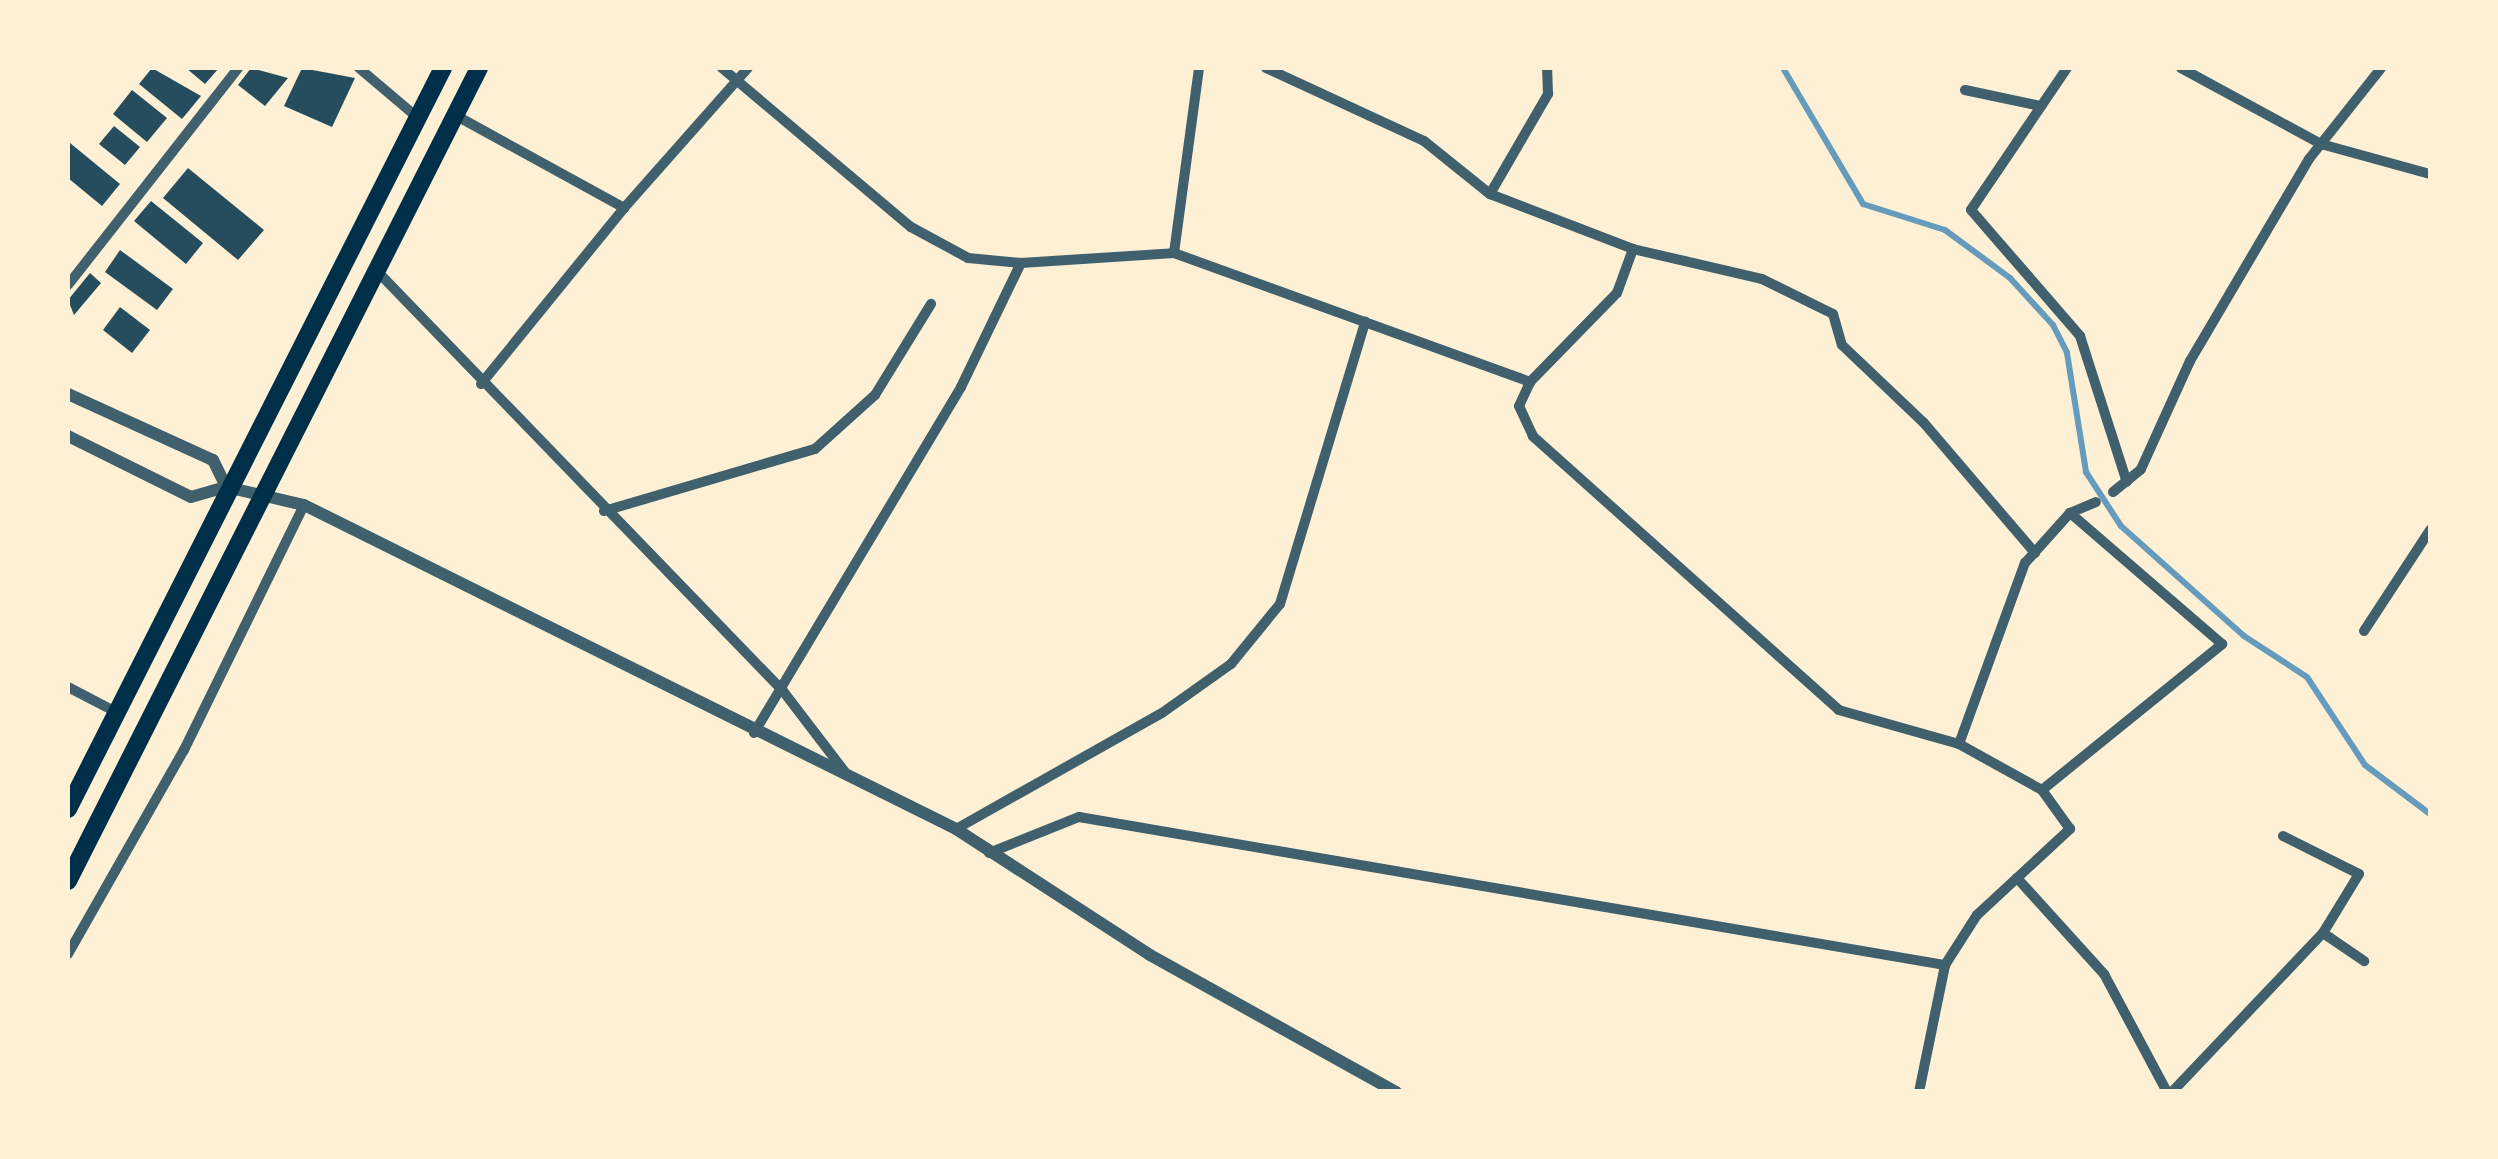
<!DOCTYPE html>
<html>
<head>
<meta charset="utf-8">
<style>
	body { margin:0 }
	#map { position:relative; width:2498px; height:1159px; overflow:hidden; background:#fdf0d5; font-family:Barlow,sans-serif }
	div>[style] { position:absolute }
	.stream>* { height:6px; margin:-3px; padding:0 3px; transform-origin:3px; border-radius:3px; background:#669bbc }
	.building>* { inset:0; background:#264d5e }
	.minor>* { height:10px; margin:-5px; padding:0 5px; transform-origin:5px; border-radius:5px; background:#3f606c }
	.tertiary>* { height:12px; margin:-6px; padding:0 6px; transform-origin:6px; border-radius:6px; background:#3f606c }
	.primary>* { height:18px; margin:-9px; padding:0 9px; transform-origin:9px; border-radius:9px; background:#003049 }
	span { translate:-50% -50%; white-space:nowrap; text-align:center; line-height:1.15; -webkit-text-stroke:8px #fdf0d5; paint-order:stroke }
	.frame { position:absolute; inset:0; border:70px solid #fdf0d5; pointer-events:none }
</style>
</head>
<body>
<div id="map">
	<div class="stream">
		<i style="left:1783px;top:68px;width:158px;rotate:59.5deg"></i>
		<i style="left:1863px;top:204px;width:86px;rotate:17.6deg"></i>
		<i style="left:1945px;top:230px;width:81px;rotate:36.4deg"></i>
		<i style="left:2010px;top:278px;width:64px;rotate:47.5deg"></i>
		<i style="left:2053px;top:325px;width:31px;rotate:63deg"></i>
		<i style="left:2067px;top:353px;width:121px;rotate:80.9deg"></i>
		<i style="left:2086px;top:472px;width:64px;rotate:57.1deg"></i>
		<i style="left:2121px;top:526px;width:165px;rotate:41.8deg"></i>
		<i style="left:2244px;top:636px;width:75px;rotate:33.1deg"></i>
		<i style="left:2307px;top:677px;width:105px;rotate:56.6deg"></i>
		<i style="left:2365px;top:765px;width:81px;rotate:37deg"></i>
	</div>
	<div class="building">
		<i style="clip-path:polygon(152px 68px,201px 96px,182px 119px,139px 84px)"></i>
		<i style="clip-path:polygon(186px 68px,219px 68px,205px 84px)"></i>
		<i style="clip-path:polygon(251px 68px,288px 78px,265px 106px,238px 85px)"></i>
		<i style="clip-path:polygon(302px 68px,355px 78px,332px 127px,284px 106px)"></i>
		<i style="clip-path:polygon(132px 90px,167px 118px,147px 142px,113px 114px)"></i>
		<i style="clip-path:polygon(114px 126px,140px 147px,125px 165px,99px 144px)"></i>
		<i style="clip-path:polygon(70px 143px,120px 184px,102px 206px,68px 178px)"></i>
		<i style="clip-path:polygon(188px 168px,264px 230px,238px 260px,163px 198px)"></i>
		<i style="clip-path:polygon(151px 201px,203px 243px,186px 264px,134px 221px)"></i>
		<i style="clip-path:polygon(120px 250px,173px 289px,157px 310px,105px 272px)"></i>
		<i style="clip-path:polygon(90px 273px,101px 283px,74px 315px,68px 300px)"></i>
		<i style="clip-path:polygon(120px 307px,150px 330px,132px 353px,103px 330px)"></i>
	</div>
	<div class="minor">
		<i style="left:359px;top:68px;width:77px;rotate:40.3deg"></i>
		<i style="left:722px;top:68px;width:247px;rotate:40.1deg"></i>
		<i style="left:911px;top:227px;width:65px;rotate:28.5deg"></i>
		<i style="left:968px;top:258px;width:53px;rotate:5.4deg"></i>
		<i style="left:1021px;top:263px;width:153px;rotate:-3.7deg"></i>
		<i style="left:1174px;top:253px;width:187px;rotate:-82.3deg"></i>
		<i style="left:1266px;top:68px;width:174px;rotate:24.8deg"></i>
		<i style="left:1424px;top:141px;width:85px;rotate:38.8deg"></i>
		<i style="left:1490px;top:194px;width:153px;rotate:21deg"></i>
		<i style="left:2067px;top:68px;width:171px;rotate:124.1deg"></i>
		<i style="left:1971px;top:210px;width:167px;rotate:49.1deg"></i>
		<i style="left:2080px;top:336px;width:153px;rotate:72.2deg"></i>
		<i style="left:2181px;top:68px;width:159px;rotate:28.5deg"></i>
		<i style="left:2321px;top:144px;width:113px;rotate:15.4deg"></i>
		<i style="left:1965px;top:90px;width:78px;rotate:11.9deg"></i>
		<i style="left:455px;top:115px;width:193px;rotate:28.8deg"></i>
		<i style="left:624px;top:208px;width:187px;rotate:-48.5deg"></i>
		<i style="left:1490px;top:194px;width:116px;rotate:-59.9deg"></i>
		<i style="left:1548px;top:94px;width:26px;rotate:-92deg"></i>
		<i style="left:1174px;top:253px;width:379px;rotate:19.9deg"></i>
		<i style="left:376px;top:270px;width:586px;rotate:45.97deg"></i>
		<i style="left:783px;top:691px;width:102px;rotate:52.6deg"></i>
		<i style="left:68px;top:285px;width:276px;rotate:-51.9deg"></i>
		<i style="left:481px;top:384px;width:227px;rotate:-50.9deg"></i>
		<i style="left:2113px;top:492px;width:36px;rotate:-39deg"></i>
		<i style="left:2141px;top:469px;width:119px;rotate:-65.6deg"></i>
		<i style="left:2190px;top:361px;width:234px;rotate:-59.5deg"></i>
		<i style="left:2309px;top:159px;width:116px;rotate:-51.6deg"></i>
		<i style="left:604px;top:511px;width:220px;rotate:-16.4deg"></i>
		<i style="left:815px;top:449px;width:81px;rotate:-42deg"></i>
		<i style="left:875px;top:395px;width:107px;rotate:-58.4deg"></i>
		<i style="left:2364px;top:631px;width:121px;rotate:-56.8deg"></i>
		<i style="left:68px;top:687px;width:56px;rotate:27.5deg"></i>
		<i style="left:754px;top:733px;width:403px;rotate:-59.1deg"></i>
		<i style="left:961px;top:387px;width:138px;rotate:-64.2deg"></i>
		<i style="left:1959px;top:744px;width:125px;rotate:-164.2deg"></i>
		<i style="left:1839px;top:710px;width:411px;rotate:-138.2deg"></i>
		<i style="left:1533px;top:436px;width:33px;rotate:-115deg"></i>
		<i style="left:1519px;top:406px;width:26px;rotate:-65deg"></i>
		<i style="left:1530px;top:382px;width:124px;rotate:-45.7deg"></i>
		<i style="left:1617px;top:293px;width:47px;rotate:-70deg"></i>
		<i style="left:1633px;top:249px;width:132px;rotate:13.1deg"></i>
		<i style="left:1762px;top:279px;width:79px;rotate:26.2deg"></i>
		<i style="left:1833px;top:314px;width:32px;rotate:74deg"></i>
		<i style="left:1842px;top:345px;width:113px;rotate:43.6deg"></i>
		<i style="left:1924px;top:423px;width:171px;rotate:49.5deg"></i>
		<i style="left:2042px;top:790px;width:232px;rotate:-39deg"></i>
		<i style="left:2222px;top:644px;width:201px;rotate:-139.2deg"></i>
		<i style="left:956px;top:829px;width:236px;rotate:-29.4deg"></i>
		<i style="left:1162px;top:713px;width:85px;rotate:-35.4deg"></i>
		<i style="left:1231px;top:664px;width:77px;rotate:-50.8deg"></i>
		<i style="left:1280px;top:604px;width:295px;rotate:-73.2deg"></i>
		<i style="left:2283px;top:836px;width:85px;rotate:26.6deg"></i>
		<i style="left:2359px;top:874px;width:69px;rotate:121.4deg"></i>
		<i style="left:989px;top:853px;width:97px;rotate:-21.8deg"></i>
		<i style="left:1079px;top:817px;width:879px;rotate:9.7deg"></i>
		<i style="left:2017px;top:878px;width:130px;rotate:47.8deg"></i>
		<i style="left:2104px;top:974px;width:134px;rotate:61.9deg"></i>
		<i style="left:68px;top:954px;width:235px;rotate:-60.4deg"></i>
		<i style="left:184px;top:750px;width:273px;rotate:-63.9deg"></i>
		<i style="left:1919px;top:1092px;width:130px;rotate:-78.4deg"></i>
		<i style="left:1945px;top:965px;width:59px;rotate:-57.4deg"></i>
		<i style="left:1977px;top:915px;width:127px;rotate:-42.8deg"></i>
		<i style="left:2070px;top:829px;width:48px;rotate:-125.7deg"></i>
		<i style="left:2042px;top:790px;width:95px;rotate:-151deg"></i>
		<i style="left:1959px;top:744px;width:193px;rotate:-70deg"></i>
		<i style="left:2025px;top:563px;width:67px;rotate:-48deg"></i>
		<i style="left:2070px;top:513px;width:28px;rotate:-23deg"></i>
		<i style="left:2172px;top:1092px;width:219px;rotate:-46.5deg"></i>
		<i style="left:2323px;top:933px;width:50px;rotate:34.3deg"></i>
	</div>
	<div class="tertiary">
		<i style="left:68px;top:394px;width:159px;rotate:24.5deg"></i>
		<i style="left:213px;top:460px;width:30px;rotate:64deg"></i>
		<i style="left:68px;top:436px;width:137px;rotate:26.4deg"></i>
		<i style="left:191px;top:497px;width:36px;rotate:-16deg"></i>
		<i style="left:226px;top:487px;width:80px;rotate:13deg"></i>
		<i style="left:304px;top:505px;width:728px;rotate:26.42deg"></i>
		<i style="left:956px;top:829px;width:231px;rotate:33deg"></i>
		<i style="left:1150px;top:955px;width:282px;rotate:29.1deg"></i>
	</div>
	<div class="primary">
		<i style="left:68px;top:809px;width:830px;rotate:-63.16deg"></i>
		<i style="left:68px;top:881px;width:911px;rotate:-63.18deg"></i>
	</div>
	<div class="frame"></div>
</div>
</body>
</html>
